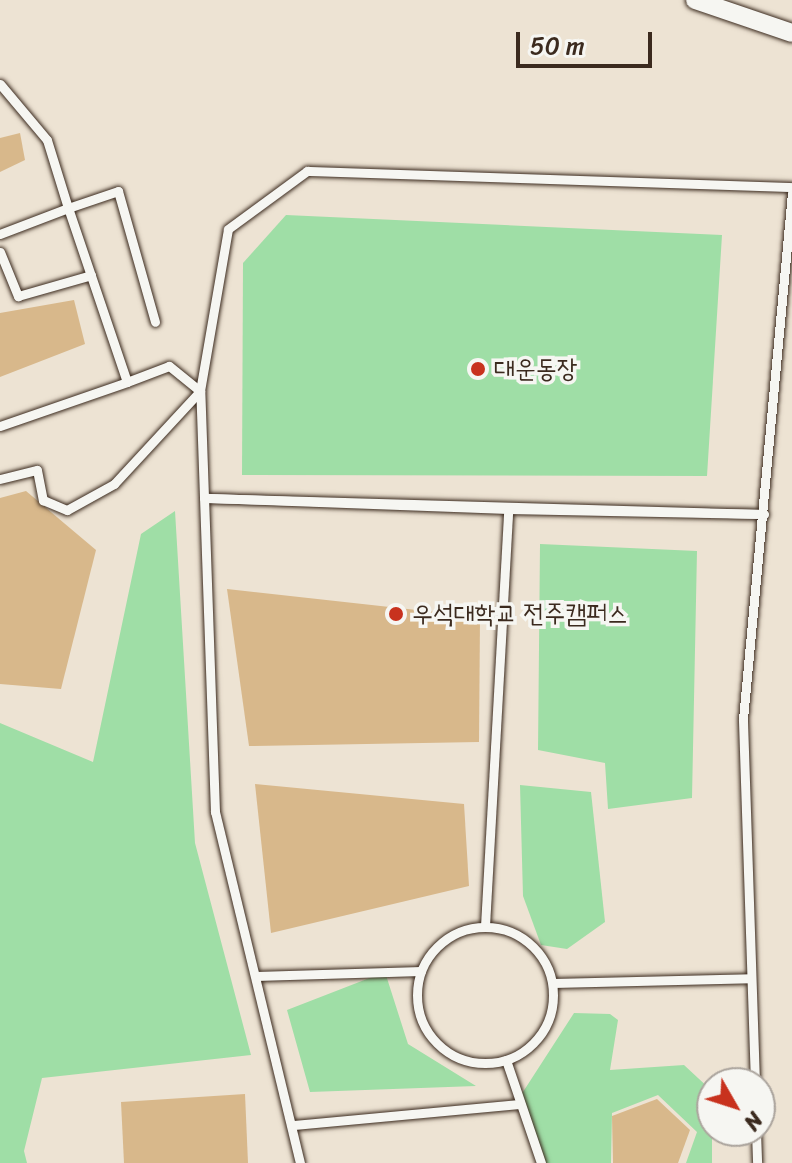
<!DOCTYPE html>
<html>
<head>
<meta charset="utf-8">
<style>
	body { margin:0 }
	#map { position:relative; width:792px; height:1163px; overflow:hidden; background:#ede3d3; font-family:Sriracha,"Poor Story",sans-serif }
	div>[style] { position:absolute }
	.green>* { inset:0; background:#9fdea6 }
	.building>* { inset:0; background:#d8b88b }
	.roads { filter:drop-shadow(0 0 2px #3b2a1e) drop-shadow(0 0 2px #3b2a1e) }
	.service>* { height:9px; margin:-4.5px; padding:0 4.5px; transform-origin:4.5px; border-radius:4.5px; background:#f6f6f2 }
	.service>.ring { margin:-4.5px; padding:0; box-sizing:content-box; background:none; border:9px solid #f6f6f2; border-radius:50% }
	.minor>* { height:18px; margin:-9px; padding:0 9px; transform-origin:9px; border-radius:9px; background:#f6f6f2 }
	.dots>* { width:22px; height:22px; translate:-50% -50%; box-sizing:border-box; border:4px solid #f6f6f2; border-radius:50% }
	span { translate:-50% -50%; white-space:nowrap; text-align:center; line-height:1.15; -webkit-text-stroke:7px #f6f6f2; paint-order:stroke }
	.poi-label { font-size:26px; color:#3b2a1e }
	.left { translate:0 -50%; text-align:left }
	.north { position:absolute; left:696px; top:1067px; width:80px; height:80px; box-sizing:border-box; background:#f6f6f2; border:2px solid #aba49d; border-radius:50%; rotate:129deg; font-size:22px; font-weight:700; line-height:32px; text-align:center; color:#3b2a1e }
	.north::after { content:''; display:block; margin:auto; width:28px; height:36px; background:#c8321e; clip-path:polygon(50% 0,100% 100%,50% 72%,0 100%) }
	.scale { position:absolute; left:516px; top:32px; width:136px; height:36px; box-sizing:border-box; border:4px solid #3b2a1e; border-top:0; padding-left:10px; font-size:24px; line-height:28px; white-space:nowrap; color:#3b2a1e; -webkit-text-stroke:6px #f6f6f2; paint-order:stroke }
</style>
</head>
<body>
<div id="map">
	<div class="green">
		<i style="clip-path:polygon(286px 215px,722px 235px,707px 476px,242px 475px,243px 263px)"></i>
		<i style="clip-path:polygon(175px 511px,195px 843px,251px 1055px,42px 1078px,24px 1151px,27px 1163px,0 1163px,0 723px,93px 762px,141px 534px)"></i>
		<i style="clip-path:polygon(540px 544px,697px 551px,692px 798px,608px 809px,605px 763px,538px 750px)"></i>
		<i style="clip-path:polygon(520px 785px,591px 792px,605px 922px,567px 949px,541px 945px,523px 896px)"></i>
		<i style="clip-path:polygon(385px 972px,408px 1044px,476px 1086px,310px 1092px,287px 1010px)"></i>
		<i style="clip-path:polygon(574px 1013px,610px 1014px,618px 1020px,610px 1070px,684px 1065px,712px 1091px,712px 1163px,686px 1163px,697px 1132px,658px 1095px,612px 1113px,611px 1163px,545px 1163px,521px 1095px)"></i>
	</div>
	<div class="building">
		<i style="clip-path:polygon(20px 133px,25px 160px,0 172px,0 138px)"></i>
		<i style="clip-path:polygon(74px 300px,85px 344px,0 377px,0 313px)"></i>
		<i style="clip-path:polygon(26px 491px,96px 550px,61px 689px,0 684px,0 498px)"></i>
		<i style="clip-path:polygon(227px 589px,480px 617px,479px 742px,249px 746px)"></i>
		<i style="clip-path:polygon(255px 784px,464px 804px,469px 886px,271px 933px)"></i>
		<i style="clip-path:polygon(245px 1094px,248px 1163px,124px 1163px,121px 1102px)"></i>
		<i style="clip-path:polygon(657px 1099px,690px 1130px,678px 1163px,613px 1163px,612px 1116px)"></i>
	</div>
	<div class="roads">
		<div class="service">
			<i style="left:0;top:84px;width:73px;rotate:50deg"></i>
			<i style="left:47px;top:140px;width:71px;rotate:72.8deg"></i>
			<i style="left:68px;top:208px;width:73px;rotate:159.1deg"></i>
			<i style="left:0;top:252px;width:48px;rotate:67.8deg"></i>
			<i style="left:18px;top:296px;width:76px;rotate:-16deg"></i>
			<i style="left:0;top:426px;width:134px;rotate:-19.1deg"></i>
			<i style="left:0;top:479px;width:38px;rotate:-14deg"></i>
			<i style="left:37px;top:470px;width:31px;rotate:79deg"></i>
			<i style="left:43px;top:500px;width:26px;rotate:23deg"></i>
			<i style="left:67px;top:510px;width:54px;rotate:-29deg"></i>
			<i style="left:114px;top:484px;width:127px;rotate:-47.2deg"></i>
			<i style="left:200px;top:391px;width:40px;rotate:-141deg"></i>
			<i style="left:169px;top:366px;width:45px;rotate:159.1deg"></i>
			<i style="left:127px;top:382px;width:184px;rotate:-108.7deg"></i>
			<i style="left:68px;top:208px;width:53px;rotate:-18.8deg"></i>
			<i style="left:118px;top:191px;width:136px;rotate:74.2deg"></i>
			<i style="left:204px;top:498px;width:560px;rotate:1.64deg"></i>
			<i style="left:764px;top:514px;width:256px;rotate:-178.9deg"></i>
			<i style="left:508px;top:509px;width:304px;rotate:-177.9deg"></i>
			<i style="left:485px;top:926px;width:418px;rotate:-86.8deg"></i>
			<i class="ring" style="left:417px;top:927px;width:127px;height:127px"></i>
			<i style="left:256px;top:976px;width:165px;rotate:-1.7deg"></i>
			<i style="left:553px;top:983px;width:198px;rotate:-1.4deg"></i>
			<i style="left:506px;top:1060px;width:109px;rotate:71.2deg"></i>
			<i style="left:755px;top:1083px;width:364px;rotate:-91.9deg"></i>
			<i style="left:743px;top:719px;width:528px;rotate:-84.68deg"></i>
			<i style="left:293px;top:1125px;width:228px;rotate:-5.3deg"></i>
			<i style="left:756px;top:1131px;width:32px;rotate:88deg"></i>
			<i style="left:300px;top:1163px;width:361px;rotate:-103.6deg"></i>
			<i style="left:215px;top:812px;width:421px;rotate:-92deg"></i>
			<i style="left:200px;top:391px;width:164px;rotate:-80.2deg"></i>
			<i style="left:228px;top:229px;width:98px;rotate:-36.3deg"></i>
			<i style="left:307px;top:171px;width:485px;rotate:1.9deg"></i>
		</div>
		<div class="minor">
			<i style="left:695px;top:0;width:102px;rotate:18.8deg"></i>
		</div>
	</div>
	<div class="dots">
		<i style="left:478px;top:369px;background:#c8321e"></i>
		<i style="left:396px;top:614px;background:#c8321e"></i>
	</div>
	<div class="poi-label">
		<span class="left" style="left:494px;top:369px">대운동장</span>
		<span class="left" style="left:412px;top:614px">우석대학교 전주캠퍼스</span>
	</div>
	<div class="north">N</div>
	<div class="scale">50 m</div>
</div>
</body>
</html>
